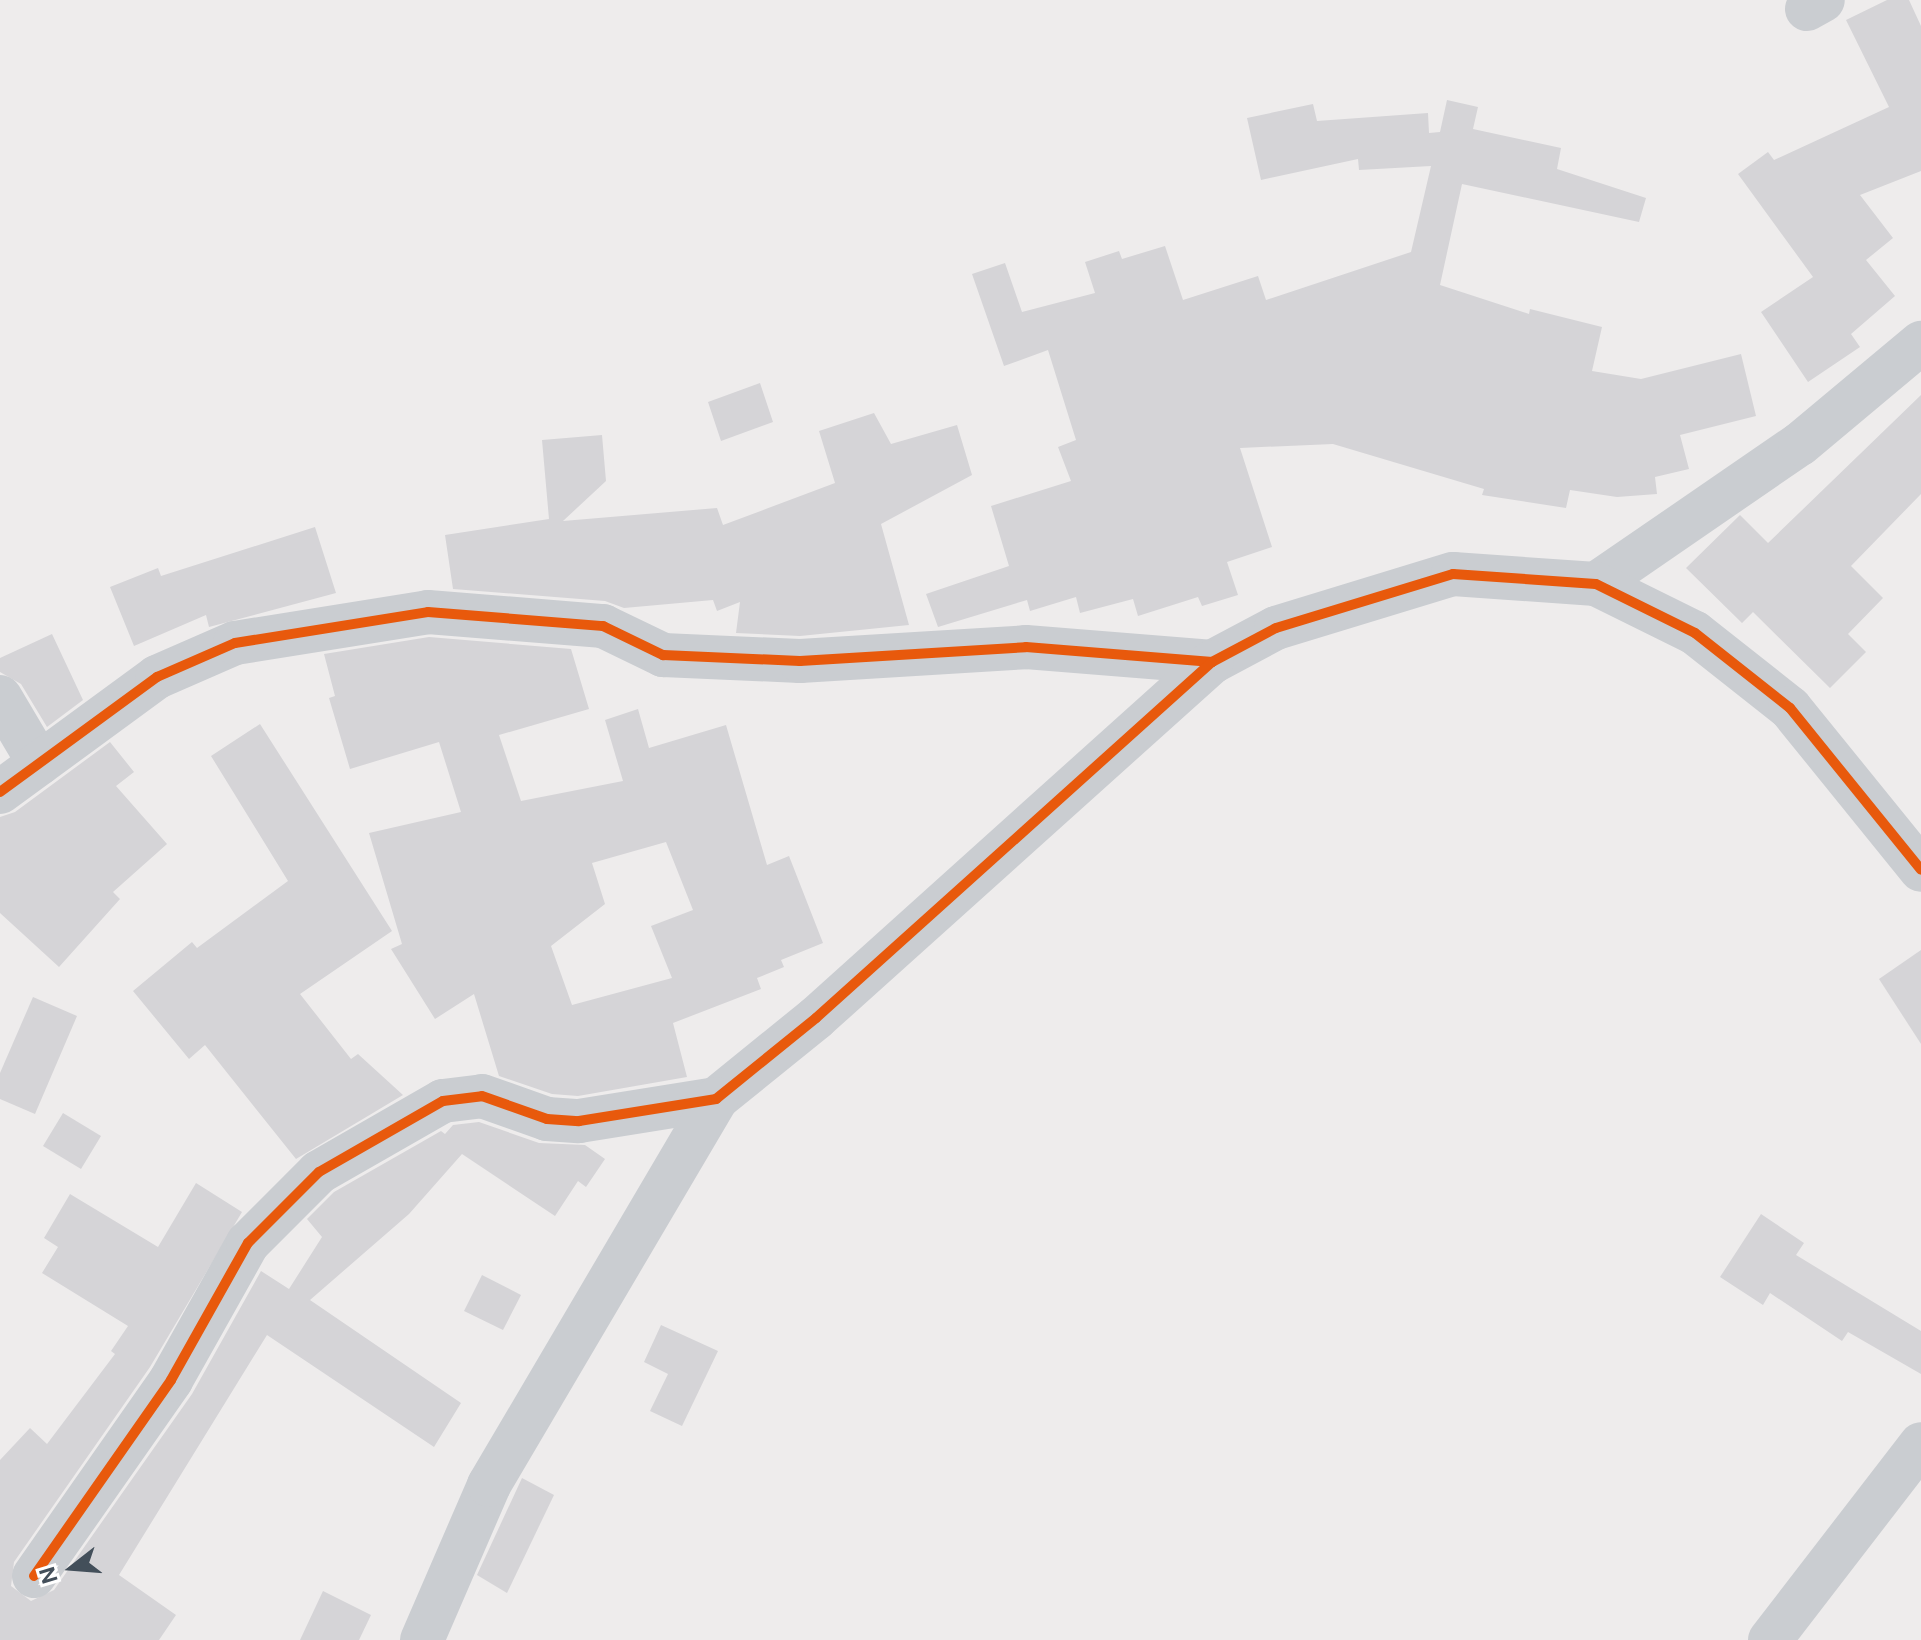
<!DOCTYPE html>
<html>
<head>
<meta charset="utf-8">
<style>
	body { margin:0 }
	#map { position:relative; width:1921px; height:1640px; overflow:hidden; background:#eeecec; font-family:"DM Sans",sans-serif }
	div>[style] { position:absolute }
	.building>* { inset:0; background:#d5d4d7 }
	.minor>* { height:44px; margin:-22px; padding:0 22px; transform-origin:22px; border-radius:22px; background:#cacdd1 }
	.cycleway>* { height:10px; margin:-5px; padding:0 5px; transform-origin:5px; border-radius:5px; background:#e8590c }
	span { translate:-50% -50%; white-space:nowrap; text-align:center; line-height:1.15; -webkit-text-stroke:7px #fff; paint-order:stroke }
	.north { position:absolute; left:32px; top:1528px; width:80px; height:80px; -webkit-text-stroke:6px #fff; paint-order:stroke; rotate:253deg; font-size:22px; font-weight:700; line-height:32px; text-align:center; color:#434f5a }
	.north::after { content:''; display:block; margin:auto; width:28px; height:36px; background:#434f5a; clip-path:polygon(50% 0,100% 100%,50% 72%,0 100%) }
</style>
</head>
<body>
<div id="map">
	<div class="building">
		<i style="clip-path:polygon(1887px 0,1909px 0,1921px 26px,1921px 171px,1860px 195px,1893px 238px,1866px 260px,1895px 296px,1851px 334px,1860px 347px,1808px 382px,1761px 312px,1813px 277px,1738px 174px,1768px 152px,1774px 160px,1889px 107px,1846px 20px)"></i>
		<i style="clip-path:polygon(1447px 100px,1478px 107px,1473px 129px,1561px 148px,1557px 169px,1646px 198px,1639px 222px,1462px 184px,1440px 285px,1529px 314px,1530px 309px,1602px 327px,1592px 371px,1641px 379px,1741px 354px,1756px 416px,1680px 435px,1689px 469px,1655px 477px,1657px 494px,1617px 497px,1570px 490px,1566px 508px,1482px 495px,1484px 489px,1333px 444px,1240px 448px,1272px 547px,1227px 562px,1238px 595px,1202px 606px,1198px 597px,1138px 616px,1133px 599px,1080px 613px,1076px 597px,1030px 611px,1027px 600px,938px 627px,926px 594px,1009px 566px,991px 506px,1071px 481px,1058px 447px,1076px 440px,1048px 350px,1004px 366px,972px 274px,1005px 263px,1022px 312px,1095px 293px,1085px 262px,1119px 251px,1122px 259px,1165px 246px,1183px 300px,1258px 276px,1266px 300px,1411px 252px,1431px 166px,1359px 170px,1358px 159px,1261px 180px,1247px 118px,1313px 104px,1317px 121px,1428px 113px,1429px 133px,1440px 132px)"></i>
		<i style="clip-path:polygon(760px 383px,773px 422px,721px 441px,708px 402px)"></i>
		<i style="clip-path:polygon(1921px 395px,1921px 494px,1851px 566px,1883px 598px,1848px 634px,1866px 652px,1830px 688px,1753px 612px,1742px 623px,1686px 568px,1740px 515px,1768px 543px)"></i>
		<i style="clip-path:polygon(874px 413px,891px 444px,957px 425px,972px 475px,881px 524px,909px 625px,800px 636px,736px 633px,740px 602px,717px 611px,713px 600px,624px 608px,605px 601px,453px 589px,445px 535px,549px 519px,542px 440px,602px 435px,606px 481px,563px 521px,717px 508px,723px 525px,835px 483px,819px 431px)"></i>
		<i style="clip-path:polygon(315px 527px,336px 593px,209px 627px,206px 615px,134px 646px,110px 587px,158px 568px,161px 576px)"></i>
		<i style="clip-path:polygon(52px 634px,83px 700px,47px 727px,21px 684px,0 672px,0 658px)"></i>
		<i style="clip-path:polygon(evenodd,429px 637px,571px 649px,589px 709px,499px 735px,521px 801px,623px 781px,605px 720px,638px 709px,649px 748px,726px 725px,767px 865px,789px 856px,823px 943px,781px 960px,784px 967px,757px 978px,761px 989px,673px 1023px,687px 1077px,578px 1096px,552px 1094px,499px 1076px,474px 994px,435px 1019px,391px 949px,402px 944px,369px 833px,461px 812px,439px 742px,350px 769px,329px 698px,335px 696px,324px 654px,429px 637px,666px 842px,693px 910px,651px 926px,672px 978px,572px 1005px,551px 946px,605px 904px,592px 863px,666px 842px)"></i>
		<i style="clip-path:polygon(260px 724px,392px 931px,300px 994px,351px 1059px,358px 1054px,403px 1095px,296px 1159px,205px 1045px,189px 1059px,133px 991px,192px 942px,197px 948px,288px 881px,211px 756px)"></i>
		<i style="clip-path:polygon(110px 742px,134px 772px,116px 786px,167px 844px,113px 892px,120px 899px,59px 967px,0 913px,0 817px,15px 812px)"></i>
		<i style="clip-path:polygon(1921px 950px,1921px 1044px,1879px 979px)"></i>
		<i style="clip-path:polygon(33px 997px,77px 1016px,35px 1114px,0 1099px,0 1073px)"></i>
		<i style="clip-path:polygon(63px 1113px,101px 1136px,81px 1169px,43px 1146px)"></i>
		<i style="clip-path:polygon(479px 1122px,539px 1143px,585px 1145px,605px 1159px,586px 1187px,578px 1181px,555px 1216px,462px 1154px,409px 1214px,310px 1300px,461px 1403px,434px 1447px,267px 1335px,119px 1575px,176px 1615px,159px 1640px,0 1640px,0 1460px,30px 1428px,47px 1444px,115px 1354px,111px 1351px,128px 1326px,42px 1273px,58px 1247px,44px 1238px,70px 1194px,158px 1247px,196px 1183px,242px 1212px,150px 1367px,14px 1562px,11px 1586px,31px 1601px,54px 1590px,192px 1394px,261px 1271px,289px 1289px,322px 1237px,307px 1219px,334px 1192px,441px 1131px,445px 1134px,453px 1125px)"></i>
		<i style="clip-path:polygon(1761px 1214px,1804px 1243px,1796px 1255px,1921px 1331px,1921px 1374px,1848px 1332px,1842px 1341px,1770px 1293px,1763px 1305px,1720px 1277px)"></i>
		<i style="clip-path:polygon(482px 1275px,521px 1295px,503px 1330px,464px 1311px)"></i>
		<i style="clip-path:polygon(661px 1325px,718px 1351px,682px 1426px,650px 1411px,668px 1374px,644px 1362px)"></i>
		<i style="clip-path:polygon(522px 1478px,554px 1495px,507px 1593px,477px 1575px)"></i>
		<i style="clip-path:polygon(323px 1591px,371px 1615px,359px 1640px,300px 1640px)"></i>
	</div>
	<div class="minor">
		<i style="left:1807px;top:9px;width:18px;rotate:-29deg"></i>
		<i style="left:1596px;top:584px;width:247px;rotate:-34.5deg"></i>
		<i style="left:1800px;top:444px;width:158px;rotate:-39.9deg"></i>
		<i style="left:0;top:697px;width:77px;rotate:59.4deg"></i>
		<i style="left:0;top:792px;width:195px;rotate:-36.2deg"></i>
		<i style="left:157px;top:677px;width:85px;rotate:-23.6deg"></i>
		<i style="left:235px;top:643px;width:195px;rotate:-9.1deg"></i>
		<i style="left:428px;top:612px;width:176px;rotate:4.6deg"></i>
		<i style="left:603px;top:626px;width:67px;rotate:25.8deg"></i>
		<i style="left:663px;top:655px;width:137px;rotate:2.5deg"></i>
		<i style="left:800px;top:661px;width:226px;rotate:-3.5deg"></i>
		<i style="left:1026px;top:647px;width:187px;rotate:4.6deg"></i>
		<i style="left:1212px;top:662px;width:72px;rotate:-28deg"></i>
		<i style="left:1276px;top:628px;width:185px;rotate:-17deg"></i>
		<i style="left:1453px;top:574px;width:143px;rotate:4deg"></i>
		<i style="left:1596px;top:584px;width:110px;rotate:26.3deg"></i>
		<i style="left:1695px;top:633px;width:121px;rotate:38.3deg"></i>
		<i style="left:1790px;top:708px;width:208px;rotate:51deg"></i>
		<i style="left:34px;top:1576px;width:239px;rotate:-55deg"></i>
		<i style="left:171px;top:1380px;width:157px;rotate:-60.7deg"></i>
		<i style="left:248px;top:1243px;width:100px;rotate:-45deg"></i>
		<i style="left:319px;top:1172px;width:143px;rotate:-29.8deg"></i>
		<i style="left:443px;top:1101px;width:39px;rotate:-7deg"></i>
		<i style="left:482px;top:1096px;width:69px;rotate:19.5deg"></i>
		<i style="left:547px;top:1119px;width:32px;rotate:4deg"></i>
		<i style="left:579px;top:1121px;width:139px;rotate:-9.1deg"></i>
		<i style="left:716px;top:1099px;width:129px;rotate:-39deg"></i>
		<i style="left:816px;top:1018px;width:532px;rotate:-41.96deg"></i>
		<i style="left:422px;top:1640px;width:169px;rotate:-66.6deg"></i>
		<i style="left:489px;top:1485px;width:448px;rotate:-59.5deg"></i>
		<i style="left:1770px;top:1640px;width:247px;rotate:-52.4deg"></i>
	</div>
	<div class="cycleway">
		<i style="left:0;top:792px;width:195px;rotate:-36.2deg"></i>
		<i style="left:157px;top:677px;width:85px;rotate:-23.6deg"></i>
		<i style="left:235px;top:643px;width:195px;rotate:-9.1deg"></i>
		<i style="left:428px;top:612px;width:176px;rotate:4.6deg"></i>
		<i style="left:603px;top:626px;width:67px;rotate:25.8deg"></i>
		<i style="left:663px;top:655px;width:137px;rotate:2.5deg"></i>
		<i style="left:800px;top:661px;width:226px;rotate:-3.5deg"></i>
		<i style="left:1026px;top:647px;width:187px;rotate:4.6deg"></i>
		<i style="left:1212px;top:662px;width:72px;rotate:-28deg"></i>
		<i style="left:1276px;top:628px;width:185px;rotate:-17deg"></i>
		<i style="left:1453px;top:574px;width:143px;rotate:4deg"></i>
		<i style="left:1596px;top:584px;width:110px;rotate:26.3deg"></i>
		<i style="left:1695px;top:633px;width:121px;rotate:38.3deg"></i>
		<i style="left:1790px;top:708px;width:208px;rotate:51deg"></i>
		<i style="left:34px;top:1576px;width:239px;rotate:-55deg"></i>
		<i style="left:171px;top:1380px;width:157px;rotate:-60.7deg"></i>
		<i style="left:248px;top:1243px;width:100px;rotate:-45deg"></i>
		<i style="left:319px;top:1172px;width:143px;rotate:-29.8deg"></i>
		<i style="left:443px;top:1101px;width:39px;rotate:-7deg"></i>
		<i style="left:482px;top:1096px;width:69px;rotate:19.5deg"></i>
		<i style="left:547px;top:1119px;width:32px;rotate:4deg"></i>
		<i style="left:579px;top:1121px;width:139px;rotate:-9.1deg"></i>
		<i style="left:716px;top:1099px;width:129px;rotate:-39deg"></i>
		<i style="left:816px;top:1018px;width:532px;rotate:-41.96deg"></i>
	</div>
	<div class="north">N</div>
</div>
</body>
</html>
